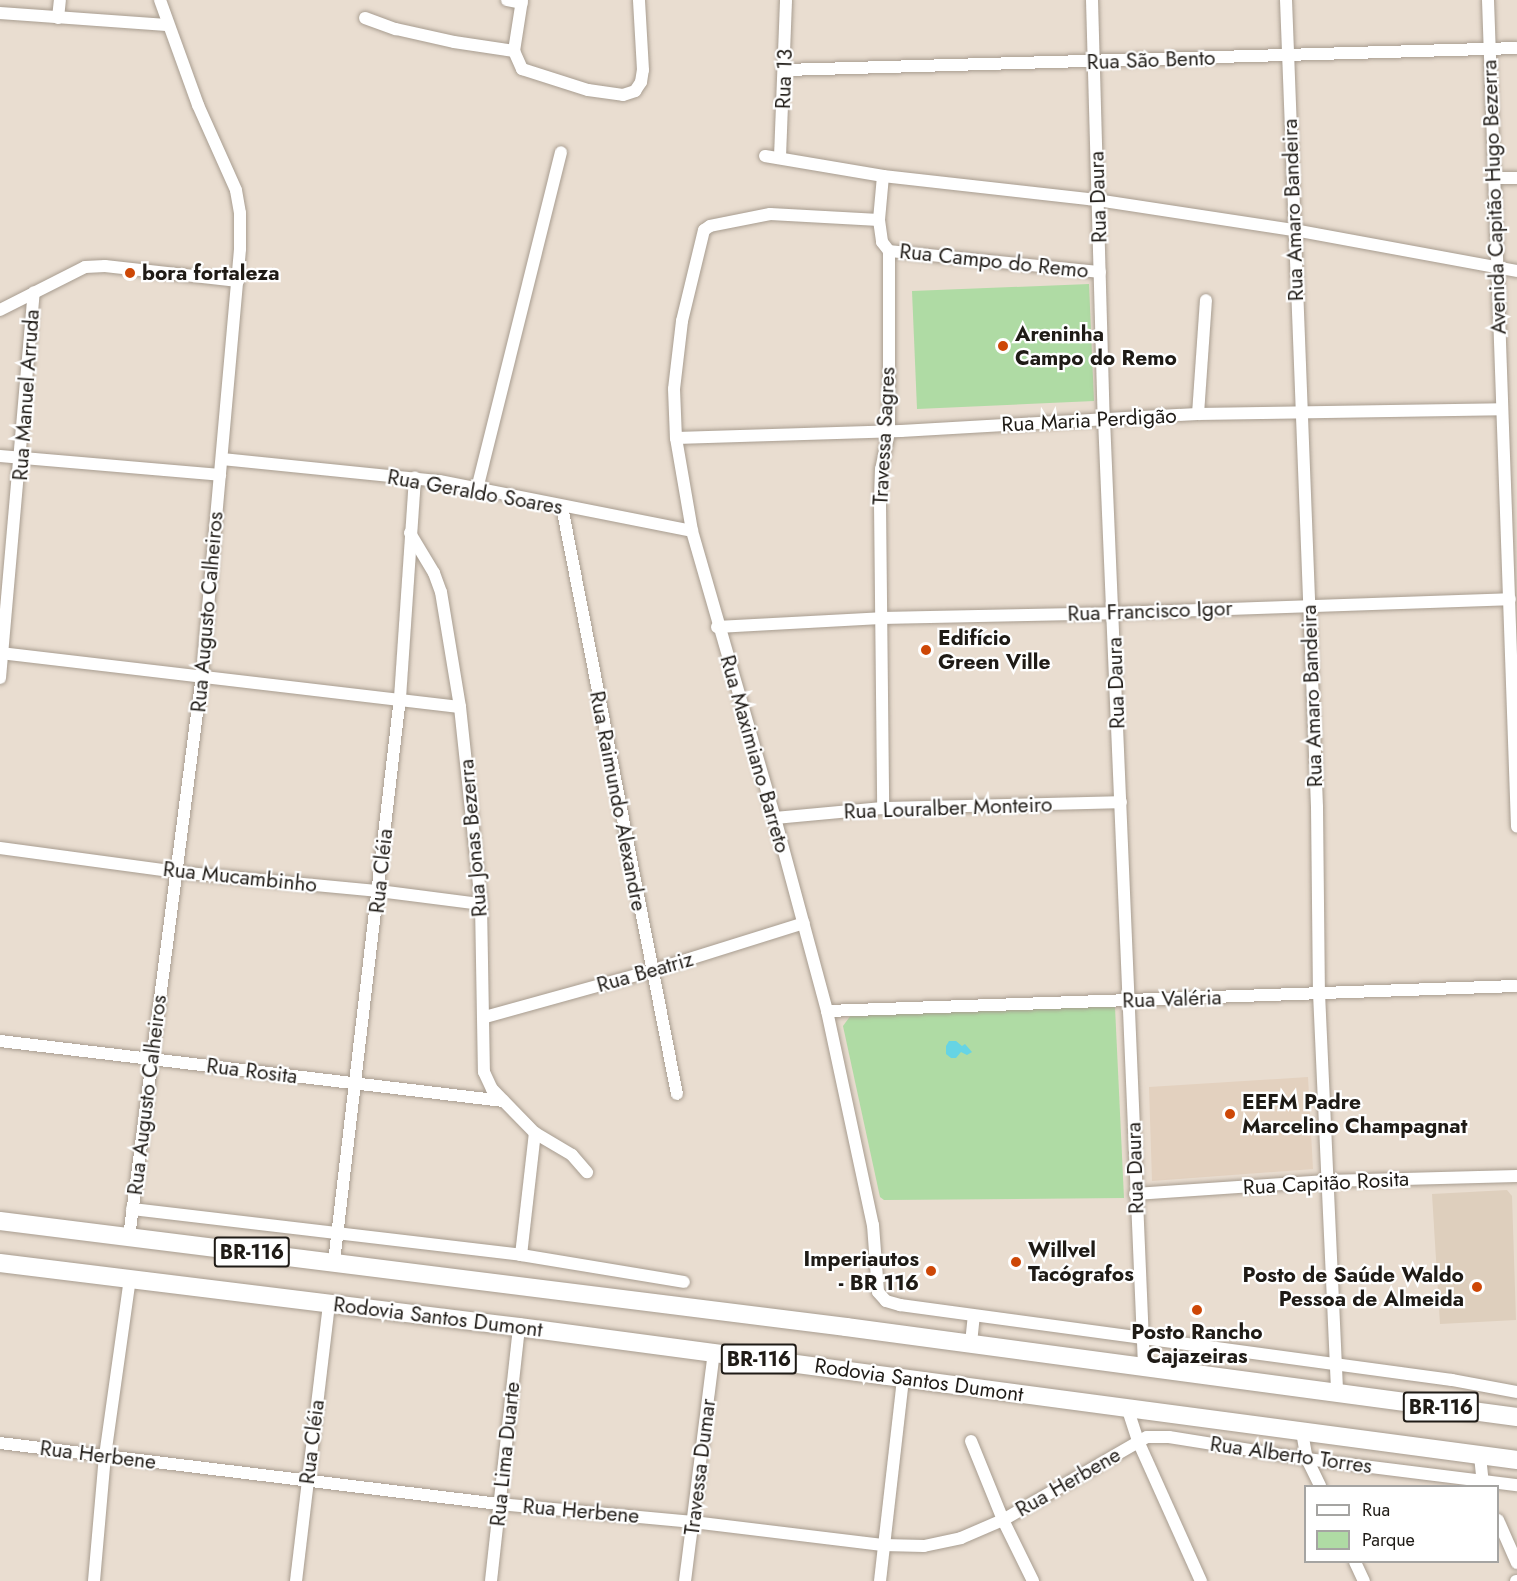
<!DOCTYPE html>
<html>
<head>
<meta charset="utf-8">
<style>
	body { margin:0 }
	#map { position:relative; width:1517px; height:1581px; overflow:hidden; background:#e9ddd0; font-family:Jost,sans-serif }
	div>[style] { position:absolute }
	.built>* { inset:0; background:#e3d1bf }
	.medical>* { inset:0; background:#decfbd }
	.green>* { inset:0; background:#afdba4 }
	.water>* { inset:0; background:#66d4e4 }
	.roads { filter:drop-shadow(0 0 2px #a89d90) drop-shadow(0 0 2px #a89d90) }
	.minor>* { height:12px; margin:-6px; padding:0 6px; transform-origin:6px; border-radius:6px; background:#fff }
	.highway>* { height:18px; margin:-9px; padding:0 9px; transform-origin:9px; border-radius:9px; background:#fff }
	.dots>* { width:16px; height:16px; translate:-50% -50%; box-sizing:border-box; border:3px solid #fff; border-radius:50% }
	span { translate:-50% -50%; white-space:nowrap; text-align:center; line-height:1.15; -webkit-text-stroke:4.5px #fff; paint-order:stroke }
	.shield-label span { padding:2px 4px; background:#fff; border:2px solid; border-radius:4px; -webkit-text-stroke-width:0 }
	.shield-label { font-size:20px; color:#1f1b16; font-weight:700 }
	.street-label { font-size:21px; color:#1f1b16 }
	.poi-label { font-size:21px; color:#1f1b16; font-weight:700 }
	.left { translate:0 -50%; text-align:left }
	.right { translate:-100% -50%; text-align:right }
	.legend { position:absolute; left:1304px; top:1485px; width:195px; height:78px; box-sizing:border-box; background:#fff; border:2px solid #a5a4a2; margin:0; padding:8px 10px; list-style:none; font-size:18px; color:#1f1b16 }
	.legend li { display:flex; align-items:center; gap:12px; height:30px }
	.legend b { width:30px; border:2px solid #a5a4a2 }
</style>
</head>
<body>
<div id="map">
	<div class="built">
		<i style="clip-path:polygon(1308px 1077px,1313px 1169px,1152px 1181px,1149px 1087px)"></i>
	</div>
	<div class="medical">
		<i style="clip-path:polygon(1507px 1190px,1512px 1196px,1516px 1320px,1440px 1324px,1432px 1194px)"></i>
	</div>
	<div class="green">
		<i style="clip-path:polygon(1089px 284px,1094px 401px,917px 409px,912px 291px)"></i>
		<i style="clip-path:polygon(1108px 1004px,1115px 1007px,1124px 1198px,884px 1200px,880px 1197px,843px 1026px,851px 1015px)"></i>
	</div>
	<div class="water">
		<i style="clip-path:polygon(949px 1041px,956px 1041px,962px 1046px,965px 1044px,972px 1052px,967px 1055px,961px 1052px,956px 1058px,951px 1058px,946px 1054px,946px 1046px)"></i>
	</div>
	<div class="roads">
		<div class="minor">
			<i style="left:507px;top:0;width:15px;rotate:11deg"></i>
			<i style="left:1092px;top:0;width:419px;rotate:88.4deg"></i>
			<i style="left:1104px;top:419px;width:947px;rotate:87.58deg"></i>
			<i style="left:1286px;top:0;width:808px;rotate:87.8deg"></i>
			<i style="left:1317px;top:807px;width:186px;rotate:89.4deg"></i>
			<i style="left:1319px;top:993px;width:399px;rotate:87.4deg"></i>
			<i style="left:1488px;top:0;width:827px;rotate:87.99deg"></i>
			<i style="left:0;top:13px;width:167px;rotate:4.1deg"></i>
			<i style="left:58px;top:18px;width:18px;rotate:-84deg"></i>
			<i style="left:365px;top:18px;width:33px;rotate:20deg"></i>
			<i style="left:396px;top:29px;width:59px;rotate:12.6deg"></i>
			<i style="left:454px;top:42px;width:61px;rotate:8.5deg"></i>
			<i style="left:514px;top:51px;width:20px;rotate:66deg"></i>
			<i style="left:522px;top:69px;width:69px;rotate:17.7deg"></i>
			<i style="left:588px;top:90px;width:35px;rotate:8deg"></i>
			<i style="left:623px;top:95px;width:13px;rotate:-18deg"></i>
			<i style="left:635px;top:91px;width:11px;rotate:-56deg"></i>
			<i style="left:641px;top:82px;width:12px;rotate:-81deg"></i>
			<i style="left:643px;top:70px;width:70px;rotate:-93.3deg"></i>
			<i style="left:514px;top:51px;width:52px;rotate:-81.1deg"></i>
			<i style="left:785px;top:70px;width:732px;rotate:-1.72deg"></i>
			<i style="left:765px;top:156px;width:120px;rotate:9.6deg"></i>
			<i style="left:883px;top:176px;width:215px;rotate:6.4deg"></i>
			<i style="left:1097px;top:200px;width:199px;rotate:8.7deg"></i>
			<i style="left:1294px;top:230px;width:227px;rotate:10.4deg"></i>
			<i style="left:780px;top:157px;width:157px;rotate:-87.8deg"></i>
			<i style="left:883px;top:176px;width:44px;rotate:95.2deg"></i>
			<i style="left:879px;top:220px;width:22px;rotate:82deg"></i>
			<i style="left:882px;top:242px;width:11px;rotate:52deg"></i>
			<i style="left:889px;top:251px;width:181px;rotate:90deg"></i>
			<i style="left:889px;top:432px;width:38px;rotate:102deg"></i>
			<i style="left:881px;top:469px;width:34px;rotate:92deg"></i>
			<i style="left:880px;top:503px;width:305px;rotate:89.4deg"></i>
			<i style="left:1493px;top:178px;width:24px"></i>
			<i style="left:879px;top:220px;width:109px;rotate:-176.8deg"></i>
			<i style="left:770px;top:214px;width:61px;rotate:168.7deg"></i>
			<i style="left:710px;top:226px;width:7px;rotate:146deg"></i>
			<i style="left:704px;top:230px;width:94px;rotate:103.6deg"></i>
			<i style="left:682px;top:321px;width:68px;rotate:96.7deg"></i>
			<i style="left:674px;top:389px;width:49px;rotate:87.7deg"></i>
			<i style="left:676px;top:438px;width:94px;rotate:80.2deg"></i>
			<i style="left:692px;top:531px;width:299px;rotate:73.9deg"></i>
			<i style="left:775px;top:818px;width:200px;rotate:74.9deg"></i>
			<i style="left:827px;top:1011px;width:219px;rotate:77.9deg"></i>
			<i style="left:873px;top:1225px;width:67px;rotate:85.7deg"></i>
			<i style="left:878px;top:1292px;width:12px;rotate:48deg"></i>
			<i style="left:886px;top:1301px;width:15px;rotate:16deg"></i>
			<i style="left:900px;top:1305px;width:557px;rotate:7.74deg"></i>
			<i style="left:1452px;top:1380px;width:66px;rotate:10.5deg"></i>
			<i style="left:889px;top:251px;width:212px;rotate:5.7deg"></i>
			<i style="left:0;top:310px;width:95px;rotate:-26.8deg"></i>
			<i style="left:85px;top:267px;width:20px;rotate:-3deg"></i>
			<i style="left:105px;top:266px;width:134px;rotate:6.4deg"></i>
			<i style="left:1198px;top:414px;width:114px;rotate:-86deg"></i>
			<i style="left:676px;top:438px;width:225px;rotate:-1.8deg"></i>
			<i style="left:901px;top:431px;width:297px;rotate:-3.3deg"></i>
			<i style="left:1198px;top:414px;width:304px;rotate:-0.9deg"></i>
			<i style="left:0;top:456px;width:221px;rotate:4.9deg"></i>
			<i style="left:222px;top:459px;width:219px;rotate:5.8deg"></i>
			<i style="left:440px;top:481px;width:257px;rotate:11.2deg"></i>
			<i style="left:477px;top:489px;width:347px;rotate:-76deg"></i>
			<i style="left:562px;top:507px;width:598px;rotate:78.92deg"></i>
			<i style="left:410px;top:533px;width:47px;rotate:59deg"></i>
			<i style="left:434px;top:573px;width:20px;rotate:70deg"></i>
			<i style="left:441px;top:592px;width:117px;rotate:80.6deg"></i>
			<i style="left:460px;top:707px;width:198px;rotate:83.9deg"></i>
			<i style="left:481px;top:904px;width:168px;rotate:89deg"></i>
			<i style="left:484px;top:1072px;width:19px;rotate:65deg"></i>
			<i style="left:492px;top:1089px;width:62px;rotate:45.7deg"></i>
			<i style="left:535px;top:1133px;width:43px;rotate:30.7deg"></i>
			<i style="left:572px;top:1155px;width:23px;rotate:49deg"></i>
			<i style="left:717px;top:627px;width:164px;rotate:-3.1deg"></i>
			<i style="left:881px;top:618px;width:232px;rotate:-1.2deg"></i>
			<i style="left:1113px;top:613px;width:397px;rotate:-2deg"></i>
			<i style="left:0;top:653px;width:463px;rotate:6.7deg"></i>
			<i style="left:0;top:678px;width:387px;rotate:-85deg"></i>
			<i style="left:775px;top:818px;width:108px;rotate:-5.3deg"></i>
			<i style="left:883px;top:808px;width:238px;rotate:-1.4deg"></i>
			<i style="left:0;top:848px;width:179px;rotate:7.7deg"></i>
			<i style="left:177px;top:872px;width:203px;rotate:5.4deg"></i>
			<i style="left:379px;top:891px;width:103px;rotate:7.3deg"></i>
			<i style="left:827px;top:1011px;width:690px;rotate:-2.08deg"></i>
			<i style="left:485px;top:1017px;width:172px;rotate:-15.5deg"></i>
			<i style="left:651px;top:971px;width:160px;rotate:-17.4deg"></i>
			<i style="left:0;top:1041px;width:507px;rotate:6.8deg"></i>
			<i style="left:1135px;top:1194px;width:192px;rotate:-3.9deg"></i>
			<i style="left:1327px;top:1181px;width:190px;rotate:-1.5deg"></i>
			<i style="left:132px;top:1209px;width:392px;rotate:6.7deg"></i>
			<i style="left:521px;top:1255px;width:165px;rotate:9.4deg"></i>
			<i style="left:129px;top:1237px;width:567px;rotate:-82.6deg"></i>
			<i style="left:202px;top:675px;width:428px;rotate:-84.9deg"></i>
			<i style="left:240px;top:249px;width:36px;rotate:-90deg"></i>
			<i style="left:240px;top:213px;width:23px;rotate:-100deg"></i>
			<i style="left:236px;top:190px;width:93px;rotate:-114.1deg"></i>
			<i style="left:198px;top:105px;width:112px;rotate:-109.9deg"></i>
			<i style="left:521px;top:1255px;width:123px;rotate:-83.5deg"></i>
			<i style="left:334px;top:1262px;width:568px;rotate:-83.33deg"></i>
			<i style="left:400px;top:698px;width:221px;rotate:-86.1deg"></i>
			<i style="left:971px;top:1343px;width:27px;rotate:-84deg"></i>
			<i style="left:1127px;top:1407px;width:36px;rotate:72deg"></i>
			<i style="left:1138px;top:1441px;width:154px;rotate:65.8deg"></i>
			<i style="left:1302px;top:1432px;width:27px;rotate:80deg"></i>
			<i style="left:1307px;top:1459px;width:30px;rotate:64deg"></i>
			<i style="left:971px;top:1441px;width:85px;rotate:67.9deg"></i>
			<i style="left:1003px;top:1520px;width:68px;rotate:63.8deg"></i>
			<i style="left:0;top:1443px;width:503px;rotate:6.97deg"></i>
			<i style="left:499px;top:1504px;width:195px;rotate:5.3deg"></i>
			<i style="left:693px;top:1522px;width:191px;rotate:6.9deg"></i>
			<i style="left:883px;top:1545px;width:41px;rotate:1.4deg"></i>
			<i style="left:924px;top:1546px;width:38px;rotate:-12deg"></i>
			<i style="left:961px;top:1538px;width:46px;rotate:-23.2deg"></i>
			<i style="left:1003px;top:1520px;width:166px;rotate:-30deg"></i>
			<i style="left:1147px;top:1437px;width:22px"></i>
			<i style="left:1169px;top:1437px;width:140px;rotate:9.1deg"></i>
			<i style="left:1307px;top:1459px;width:212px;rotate:7.1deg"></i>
			<i style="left:1480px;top:1456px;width:30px;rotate:84deg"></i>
			<i style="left:1498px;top:1520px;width:47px;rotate:66.2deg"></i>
			<i style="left:1355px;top:1562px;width:21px;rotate:65deg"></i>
			<i style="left:94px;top:1581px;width:125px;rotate:-85deg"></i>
			<i style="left:105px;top:1456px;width:180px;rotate:-82deg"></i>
			<i style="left:296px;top:1581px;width:279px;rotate:-83.2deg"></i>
			<i style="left:491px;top:1581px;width:256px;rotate:-83.7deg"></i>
			<i style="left:685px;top:1581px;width:231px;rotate:-82.8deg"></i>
			<i style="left:880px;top:1581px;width:204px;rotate:-83.5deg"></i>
			<i style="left:1516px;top:1581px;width:1px"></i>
		</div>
		<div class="highway">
			<i style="left:0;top:1221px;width:853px;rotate:7.14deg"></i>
			<i style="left:846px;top:1327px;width:677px;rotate:7.64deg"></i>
			<i style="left:0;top:1263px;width:523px;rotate:7.03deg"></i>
			<i style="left:519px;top:1327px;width:1007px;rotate:7.59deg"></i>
		</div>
	</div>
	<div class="dots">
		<i style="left:130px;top:273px;background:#cd4706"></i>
		<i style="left:1003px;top:346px;background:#cd4706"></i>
		<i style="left:926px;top:650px;background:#cd4706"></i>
		<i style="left:1230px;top:1114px;background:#cd4706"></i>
		<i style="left:1016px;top:1262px;background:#cd4706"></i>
		<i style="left:931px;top:1271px;background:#cd4706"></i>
		<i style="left:1477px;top:1287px;background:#cd4706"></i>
		<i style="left:1197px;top:1310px;background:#cd4706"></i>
	</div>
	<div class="shield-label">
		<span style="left:252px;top:1252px">BR-116</span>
		<span style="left:759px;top:1359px">BR-116</span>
		<span style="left:1441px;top:1407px">BR-116</span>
	</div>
	<div class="street-label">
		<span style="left:1151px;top:60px;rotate:-2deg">Rua São Bento</span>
		<span style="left:784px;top:79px;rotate:-88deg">Rua 13</span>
		<span style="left:1098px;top:197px;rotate:-92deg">Rua Daura</span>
		<span style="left:1494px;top:197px;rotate:-92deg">Avenida Capitão Hugo Bezerra</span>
		<span style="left:1293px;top:210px;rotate:-92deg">Rua Amaro Bandeira</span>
		<span style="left:994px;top:261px;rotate:6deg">Rua Campo do Remo</span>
		<span style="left:26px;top:395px;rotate:-86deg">Rua Manuel Arruda</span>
		<span style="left:1089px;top:420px;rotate:-3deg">Rua Maria Perdigão</span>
		<span style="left:884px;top:436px;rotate:-87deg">Travessa Sagres</span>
		<span style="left:475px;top:492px;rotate:10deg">Rua Geraldo Soares</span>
		<span style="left:1150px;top:611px;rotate:-2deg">Rua Francisco Igor</span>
		<span style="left:207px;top:612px;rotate:-85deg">Rua Augusto Calheiros</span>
		<span style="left:1116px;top:683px;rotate:-92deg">Rua Daura</span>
		<span style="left:1312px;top:696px;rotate:-92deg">Rua Amaro Bandeira</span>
		<span style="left:755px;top:754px;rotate:74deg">Rua Maximiano Barreto</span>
		<span style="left:618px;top:801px;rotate:79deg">Rua Raimundo Alexandre</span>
		<span style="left:948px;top:808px;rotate:-2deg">Rua Louralber Monteiro</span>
		<span style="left:473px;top:838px;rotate:-95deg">Rua Jonas Bezerra</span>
		<span style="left:381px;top:871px;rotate:-84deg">Rua Cléia</span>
		<span style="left:240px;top:877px;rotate:6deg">Rua Mucambinho</span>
		<span style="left:645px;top:972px;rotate:-16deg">Rua Beatriz</span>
		<span style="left:1172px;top:999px;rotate:-2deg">Rua Valéria</span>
		<span style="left:252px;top:1071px;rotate:7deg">Rua Rosita</span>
		<span style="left:147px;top:1095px;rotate:-83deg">Rua Augusto Calheiros</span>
		<span style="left:1135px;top:1168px;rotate:-92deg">Rua Daura</span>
		<span style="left:1326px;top:1183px;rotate:-3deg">Rua Capitão Rosita</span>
		<span style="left:438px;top:1317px;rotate:7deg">Rodovia Santos Dumont</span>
		<span style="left:919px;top:1380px;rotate:8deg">Rodovia Santos Dumont</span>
		<span style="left:312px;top:1442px;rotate:-83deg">Rua Cléia</span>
		<span style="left:505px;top:1454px;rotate:-84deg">Rua Lima Duarte</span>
		<span style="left:98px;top:1455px;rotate:7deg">Rua Herbene</span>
		<span style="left:1291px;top:1455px;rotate:8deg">Rua Alberto Torres</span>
		<span style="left:700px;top:1467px;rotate:-83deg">Travessa Dumar</span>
		<span style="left:1068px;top:1482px;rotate:-30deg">Rua Herbene</span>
		<span style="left:581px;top:1511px;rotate:5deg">Rua Herbene</span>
	</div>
	<div class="poi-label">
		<span class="left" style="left:142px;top:273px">bora fortaleza</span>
		<span class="left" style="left:1015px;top:346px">Areninha<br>Campo do Remo</span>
		<span class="left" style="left:938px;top:650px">Edifício<br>Green Ville</span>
		<span class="left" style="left:1242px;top:1114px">EEFM Padre<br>Marcelino Champagnat</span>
		<span class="left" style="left:1028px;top:1262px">Willvel<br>Tacógrafos</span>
		<span class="right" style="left:919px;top:1271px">Imperiautos<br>- BR 116</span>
		<span class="right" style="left:1464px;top:1287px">Posto de Saúde Waldo<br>Pessoa de Almeida</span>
		<span style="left:1197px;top:1344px">Posto Rancho<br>Cajazeiras</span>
	</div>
	<ul class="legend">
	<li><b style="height:8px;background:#fff"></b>Rua</li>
	<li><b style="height:16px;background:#afdba4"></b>Parque</li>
	</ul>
</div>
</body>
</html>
